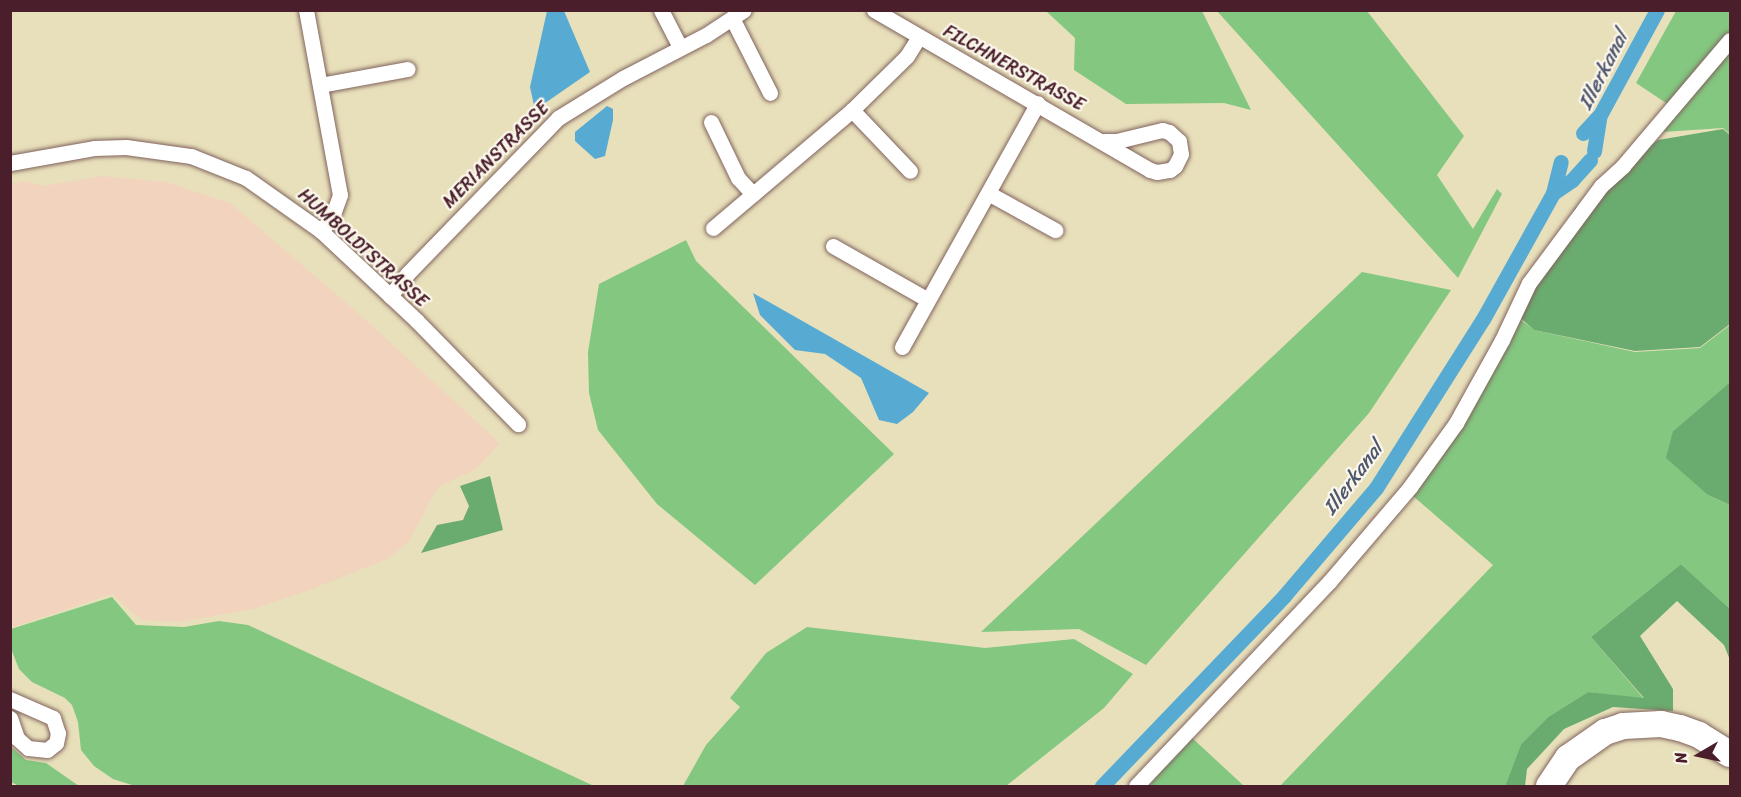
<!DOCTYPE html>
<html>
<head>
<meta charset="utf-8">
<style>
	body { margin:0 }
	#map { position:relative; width:1741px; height:797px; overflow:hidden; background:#e8e0bb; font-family:Sriracha,sans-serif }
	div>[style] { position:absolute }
	.built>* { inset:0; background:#f2d4be }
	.green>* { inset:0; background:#83c781 }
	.forest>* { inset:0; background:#6aac6f }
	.water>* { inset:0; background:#57abd3 }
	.canal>* { height:15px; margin:-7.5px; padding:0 7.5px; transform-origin:7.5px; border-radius:7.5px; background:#57abd3 }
	.roads { filter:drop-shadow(0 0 2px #81635d) drop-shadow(0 0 2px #81635d) }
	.minor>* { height:15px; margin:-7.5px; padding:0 7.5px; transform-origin:7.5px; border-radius:7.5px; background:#fff }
	.trunk>* { height:26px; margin:-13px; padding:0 13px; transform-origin:13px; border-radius:13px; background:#fff }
	span { translate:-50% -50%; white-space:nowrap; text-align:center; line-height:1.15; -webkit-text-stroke:4.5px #fbf7ec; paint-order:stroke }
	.street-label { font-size:18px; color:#4a1f2b }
	.water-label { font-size:20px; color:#4f576e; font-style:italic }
	.frame { position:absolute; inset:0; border:12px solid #4a1f2b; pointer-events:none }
	.north { position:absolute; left:1669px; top:725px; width:60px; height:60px; -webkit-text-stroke:4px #fbf7ec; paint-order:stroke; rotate:261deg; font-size:16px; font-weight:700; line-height:24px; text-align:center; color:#4a1f2b }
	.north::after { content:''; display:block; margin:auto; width:21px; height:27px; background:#4a1f2b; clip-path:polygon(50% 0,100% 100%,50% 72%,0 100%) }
</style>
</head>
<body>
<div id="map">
	<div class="built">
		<i style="clip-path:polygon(102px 176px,167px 182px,230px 203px,365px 319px,500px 443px,475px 470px,438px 487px,408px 543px,387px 559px,315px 588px,254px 609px,180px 622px,141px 620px,112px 594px,11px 628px,11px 184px,23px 181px,43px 186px)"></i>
	</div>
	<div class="green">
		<i style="clip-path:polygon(1046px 11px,1202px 11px,1251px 110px,1224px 103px,1126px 104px,1074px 70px,1075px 38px)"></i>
		<i style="clip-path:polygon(1217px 11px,1367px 11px,1464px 136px,1437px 175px,1473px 229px,1497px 189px,1502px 194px,1458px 278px)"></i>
		<i style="clip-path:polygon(1676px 11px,1730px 11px,1730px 32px,1669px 105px,1636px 83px)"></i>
		<i style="clip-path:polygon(1730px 44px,1730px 134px,1723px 128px,1663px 132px)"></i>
		<i style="clip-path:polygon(686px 240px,696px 261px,894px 454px,755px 585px,657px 504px,598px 430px,589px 393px,588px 352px,599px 284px)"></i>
		<i style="clip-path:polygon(1362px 272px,1451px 290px,1369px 413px,1146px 665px,1079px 629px,981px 632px)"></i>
		<i style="clip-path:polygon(1517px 317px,1534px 330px,1635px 352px,1700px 348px,1730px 325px,1730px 382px,1673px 431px,1708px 495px,1730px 505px,1730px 609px,1681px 564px,1591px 637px,1644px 699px,1588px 692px,1548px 717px,1521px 744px,1505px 786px,1280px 786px,1493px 565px,1413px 496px,1457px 428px)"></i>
		<i style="clip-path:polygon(112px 597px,136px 625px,184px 627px,219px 621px,248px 625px,594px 786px,135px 786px,113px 779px,94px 766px,81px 750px,78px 722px,72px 705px,65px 698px,32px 682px,19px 669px,10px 646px,11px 629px)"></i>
		<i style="clip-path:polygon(807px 627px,985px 648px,1074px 639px,1133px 674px,1104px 708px,1006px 786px,683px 786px,706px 745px,740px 707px,730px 698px,766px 653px)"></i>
		<i style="clip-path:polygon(1190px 736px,1244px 786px,1149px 786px)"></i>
		<i style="clip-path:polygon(10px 746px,26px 760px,46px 763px,79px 786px,19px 786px,11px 782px)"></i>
	</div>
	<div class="forest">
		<i style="clip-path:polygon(1723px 129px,1730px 135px,1730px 324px,1700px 347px,1635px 351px,1534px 330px,1518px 316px,1575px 208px,1658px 140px)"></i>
		<i style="clip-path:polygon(1730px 382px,1730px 505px,1708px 495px,1666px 458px,1673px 431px)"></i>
		<i style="clip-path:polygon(490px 476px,503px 530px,421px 553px,437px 525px,463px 520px,469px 506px,460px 486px)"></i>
		<i style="clip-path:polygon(1681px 564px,1730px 609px,1730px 660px,1724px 645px,1677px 601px,1640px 636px,1673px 689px,1673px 711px,1613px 707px,1564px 729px,1527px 769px,1525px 786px,1505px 786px,1521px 744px,1548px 717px,1588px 692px,1644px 698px,1591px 637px)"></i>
	</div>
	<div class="water">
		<i style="clip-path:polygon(547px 11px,564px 11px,590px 72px,535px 110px,530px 87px)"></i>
		<i style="clip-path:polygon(607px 106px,613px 109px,613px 120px,605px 156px,595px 159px,575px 141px,575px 132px)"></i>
		<i style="clip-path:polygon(753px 293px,929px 393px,913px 412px,897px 424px,879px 420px,861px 378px,825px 354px,795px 350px,760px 315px)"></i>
	</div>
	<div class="canal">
		<i style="left:1583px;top:133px;width:23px;rotate:-47deg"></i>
		<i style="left:1594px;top:151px;width:36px;rotate:-81deg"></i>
		<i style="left:1600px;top:115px;width:119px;rotate:-61.5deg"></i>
		<i style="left:1553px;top:193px;width:32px;rotate:-76deg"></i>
		<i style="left:1102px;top:786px;width:263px;rotate:-46.2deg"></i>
		<i style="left:1284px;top:596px;width:142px;rotate:-49.6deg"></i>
		<i style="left:1376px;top:488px;width:200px;rotate:-57.7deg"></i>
		<i style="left:1483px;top:319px;width:144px;rotate:-60.9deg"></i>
		<i style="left:1553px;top:193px;width:23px;rotate:-34deg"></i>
		<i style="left:1572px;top:180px;width:27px;rotate:-48deg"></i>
	</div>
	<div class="roads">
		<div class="minor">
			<i style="left:306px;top:10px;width:188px;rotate:79.6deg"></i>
			<i style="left:340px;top:195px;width:23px;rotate:110deg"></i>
			<i style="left:332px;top:217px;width:18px;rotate:128deg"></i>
			<i style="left:661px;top:10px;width:42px;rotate:62.8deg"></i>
			<i style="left:874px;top:10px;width:319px;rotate:30.1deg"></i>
			<i style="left:1150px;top:170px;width:7px;rotate:16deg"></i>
			<i style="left:1157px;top:172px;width:13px;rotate:-9deg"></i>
			<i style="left:1170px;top:170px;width:6px;rotate:-39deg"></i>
			<i style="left:1175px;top:166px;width:13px;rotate:-63deg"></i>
			<i style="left:1181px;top:154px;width:13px;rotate:-99deg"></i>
			<i style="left:1179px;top:141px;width:13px;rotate:-138deg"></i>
			<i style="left:1169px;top:132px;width:7px;rotate:-164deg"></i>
			<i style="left:1162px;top:130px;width:46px;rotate:166.3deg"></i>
			<i style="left:1117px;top:141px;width:13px;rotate:180deg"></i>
			<i style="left:732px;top:18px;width:84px;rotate:63.1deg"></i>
			<i style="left:320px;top:85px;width:89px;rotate:-10.3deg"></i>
			<i style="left:852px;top:110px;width:84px;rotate:46.4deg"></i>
			<i style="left:711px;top:122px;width:62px;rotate:64.3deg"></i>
			<i style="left:738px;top:178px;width:22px;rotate:47deg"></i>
			<i style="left:10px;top:163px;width:85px;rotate:-10.1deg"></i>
			<i style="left:94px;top:148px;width:32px;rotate:-2deg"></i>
			<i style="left:126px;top:147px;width:66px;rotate:7.9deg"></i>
			<i style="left:191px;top:156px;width:59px;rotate:21.8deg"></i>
			<i style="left:246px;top:178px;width:92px;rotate:35.2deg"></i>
			<i style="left:321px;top:231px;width:130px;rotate:43.1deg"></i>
			<i style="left:416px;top:320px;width:146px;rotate:45.6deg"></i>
			<i style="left:988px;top:193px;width:77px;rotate:28.9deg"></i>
			<i style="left:713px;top:228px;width:182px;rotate:-40.3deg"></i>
			<i style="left:852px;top:110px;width:77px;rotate:-44.5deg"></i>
			<i style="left:907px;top:56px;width:22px;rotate:-58deg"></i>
			<i style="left:833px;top:246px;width:109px;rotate:29.6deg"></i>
			<i style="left:390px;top:296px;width:29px;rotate:-52deg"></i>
			<i style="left:408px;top:273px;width:216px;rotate:-45.9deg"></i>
			<i style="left:558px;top:118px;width:76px;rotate:-31.6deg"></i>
			<i style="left:623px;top:78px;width:93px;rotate:-27.4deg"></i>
			<i style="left:706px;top:35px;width:45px;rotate:-33.3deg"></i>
			<i style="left:902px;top:347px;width:279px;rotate:-60.9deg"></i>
			<i style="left:10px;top:699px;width:47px;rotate:23.8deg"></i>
			<i style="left:53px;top:718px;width:16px;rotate:72deg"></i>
			<i style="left:58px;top:733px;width:10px;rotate:101deg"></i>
			<i style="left:56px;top:743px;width:11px;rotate:142deg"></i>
			<i style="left:47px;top:750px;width:19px;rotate:-174deg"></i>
			<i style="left:28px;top:748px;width:15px;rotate:-138deg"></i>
			<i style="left:17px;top:738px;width:21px;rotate:-109deg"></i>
			<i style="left:1136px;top:786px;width:281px;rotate:-46.6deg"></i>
			<i style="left:1329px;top:582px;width:125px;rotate:-49.5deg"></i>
			<i style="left:1410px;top:487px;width:79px;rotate:-54.3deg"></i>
			<i style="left:1456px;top:423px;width:95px;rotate:-61deg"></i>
			<i style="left:1502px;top:340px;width:63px;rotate:-64.7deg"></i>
			<i style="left:1529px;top:283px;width:121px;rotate:-53.4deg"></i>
			<i style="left:1601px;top:186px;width:30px;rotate:-42deg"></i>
			<i style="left:1623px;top:166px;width:165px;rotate:-49.7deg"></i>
		</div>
		<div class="trunk">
			<i style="left:1549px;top:786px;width:34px;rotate:-56deg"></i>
			<i style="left:1568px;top:758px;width:45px;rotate:-35.1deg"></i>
			<i style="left:1605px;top:732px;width:19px;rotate:-18deg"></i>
			<i style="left:1623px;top:726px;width:38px;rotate:-3deg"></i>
			<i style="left:1661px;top:724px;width:19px;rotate:12deg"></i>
			<i style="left:1680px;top:728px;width:20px;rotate:20deg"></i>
			<i style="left:1699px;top:735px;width:36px;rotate:32deg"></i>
		</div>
	</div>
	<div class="street-label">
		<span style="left:1014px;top:68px;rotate:29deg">FILCHNERSTRASSE</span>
		<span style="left:496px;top:155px;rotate:-45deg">MERIANSTRASSE</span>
		<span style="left:363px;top:248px;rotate:42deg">HUMBOLDTSTRASSE</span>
	</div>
	<div class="water-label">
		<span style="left:1603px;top:70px;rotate:-63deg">Illerkanal</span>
		<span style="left:1353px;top:478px;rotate:-53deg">Illerkanal</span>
	</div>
	<div class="frame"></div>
	<div class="north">N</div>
</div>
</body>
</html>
